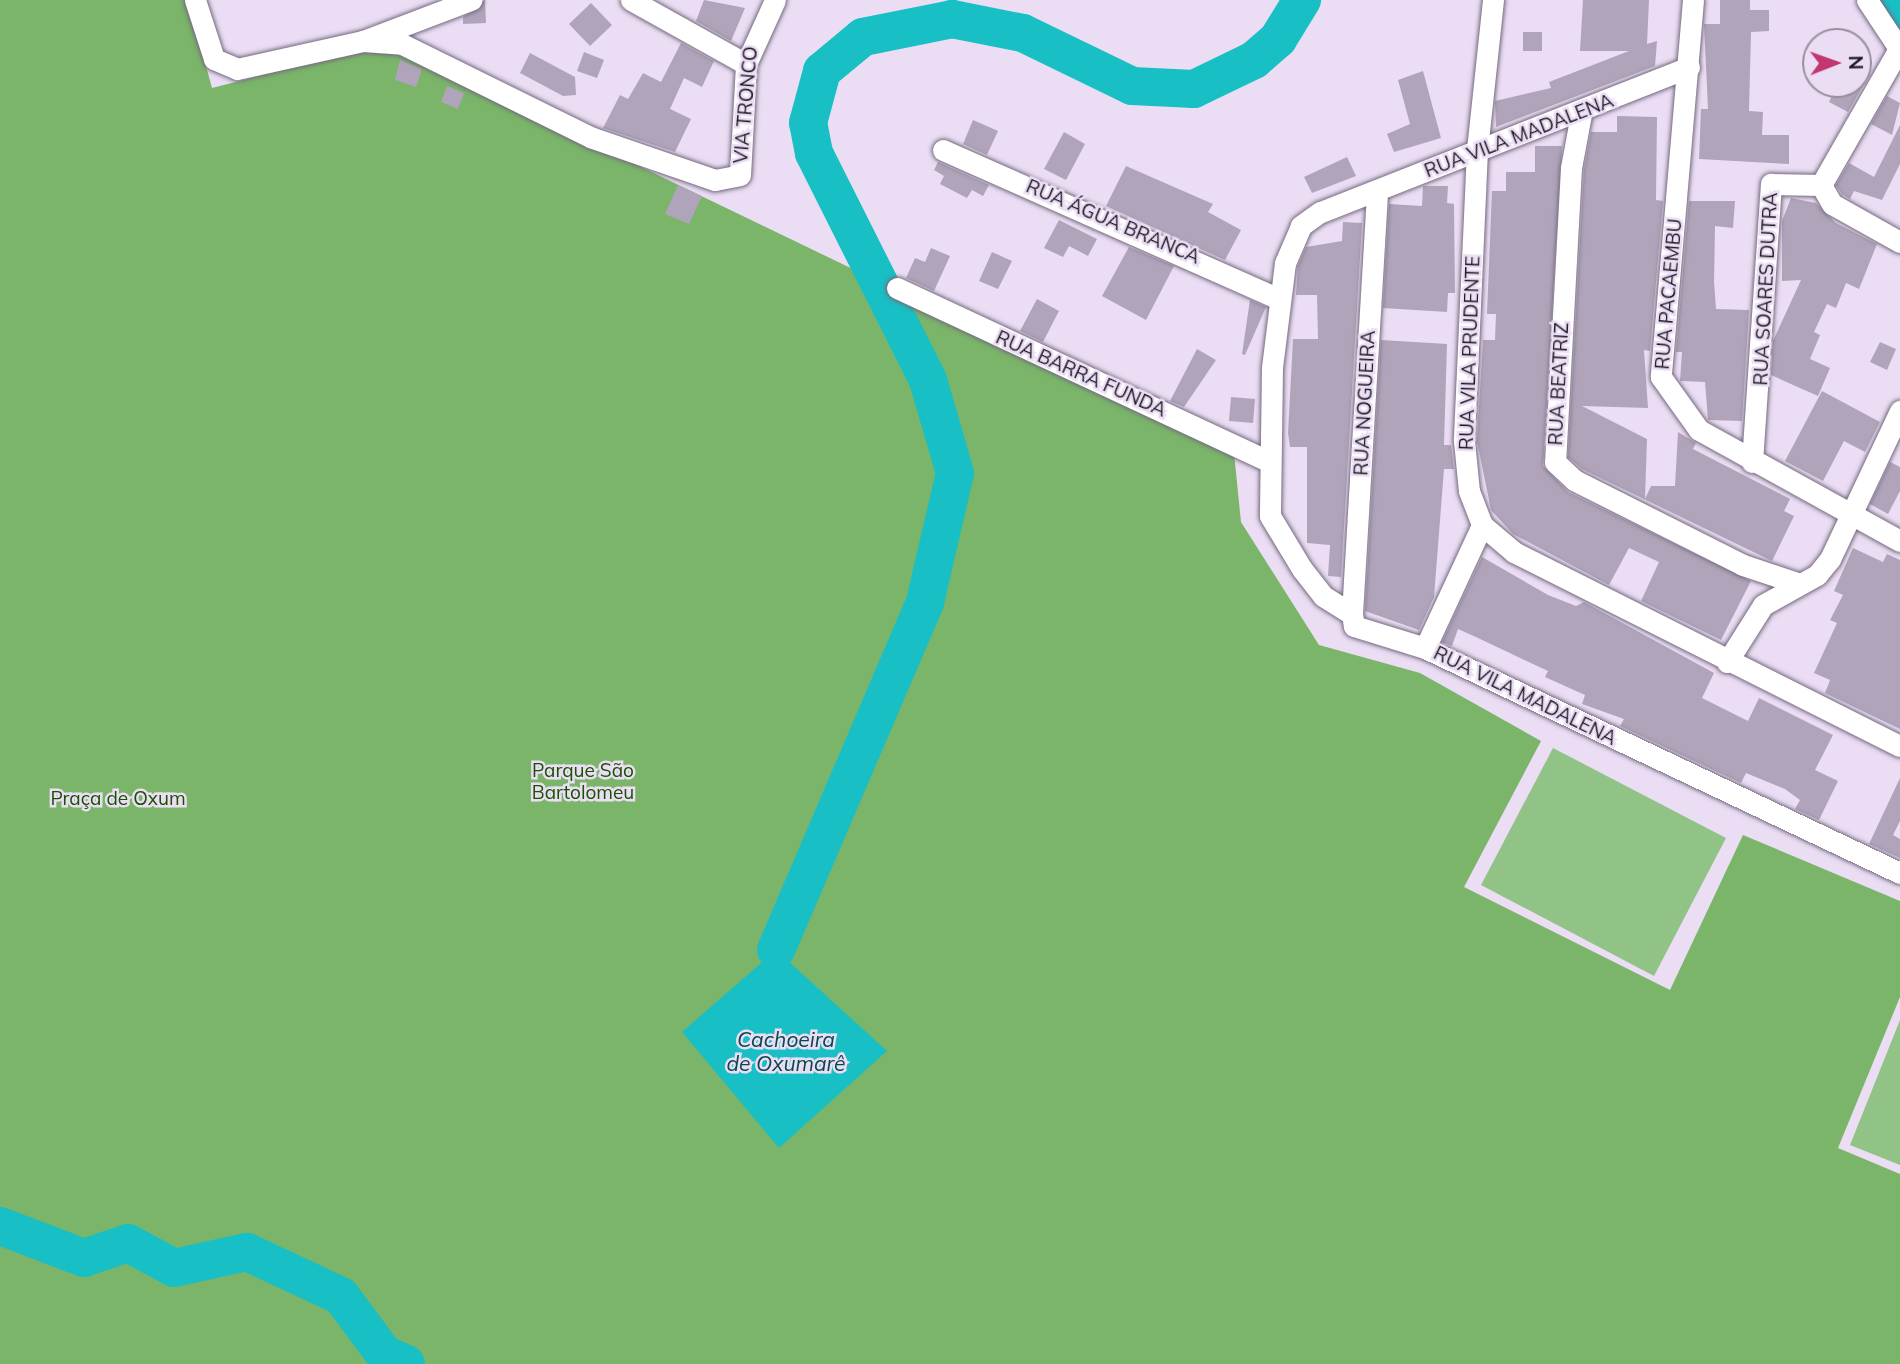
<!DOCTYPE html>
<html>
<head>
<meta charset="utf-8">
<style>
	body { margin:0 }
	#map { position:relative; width:1900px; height:1364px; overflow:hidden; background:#eaddf4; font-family:Mulish,sans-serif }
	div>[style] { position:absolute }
	.green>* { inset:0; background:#92c386 }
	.forest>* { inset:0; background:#7ab56a }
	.water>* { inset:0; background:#18bfc5 }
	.river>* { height:38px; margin:-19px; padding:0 19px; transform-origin:19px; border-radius:19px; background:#18bfc5 }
	.building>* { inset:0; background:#b0a4ba }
	.roads { filter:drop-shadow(0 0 2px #75697d) drop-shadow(0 0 2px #75697d) }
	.minor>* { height:21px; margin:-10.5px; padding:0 10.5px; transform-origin:10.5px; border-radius:10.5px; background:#fff }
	span { translate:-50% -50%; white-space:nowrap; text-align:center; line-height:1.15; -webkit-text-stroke:5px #eaddf4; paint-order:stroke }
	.street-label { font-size:19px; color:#1d1820 }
	.park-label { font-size:19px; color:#185201 }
	.water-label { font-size:21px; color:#06494c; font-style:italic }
	.north { position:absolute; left:1802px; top:28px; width:70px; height:70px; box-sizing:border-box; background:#eaddf4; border:2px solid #988e9f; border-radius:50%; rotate:89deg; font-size:19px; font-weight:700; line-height:28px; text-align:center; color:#1d1820 }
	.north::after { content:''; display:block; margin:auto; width:24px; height:32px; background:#c2376f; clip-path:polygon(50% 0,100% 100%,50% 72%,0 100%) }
</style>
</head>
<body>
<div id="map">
	<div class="green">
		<i style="clip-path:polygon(1553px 748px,1726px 838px,1654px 976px,1481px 885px)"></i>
		<i style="clip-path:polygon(1900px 1020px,1900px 1165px,1850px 1145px)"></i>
	</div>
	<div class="forest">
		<i style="clip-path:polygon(0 0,188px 0,212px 88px,366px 49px,403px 52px,1234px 453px,1241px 522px,1319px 645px,1420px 673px,1541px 741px,1464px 887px,1670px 990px,1743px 835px,1900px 901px,1900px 997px,1838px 1148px,1900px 1174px,1900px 1364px,0 1364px)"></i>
	</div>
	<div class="water">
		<i style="clip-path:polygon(776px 950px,887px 1051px,779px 1148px,682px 1032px)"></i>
	</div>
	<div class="river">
		<i style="left:1894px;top:0;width:12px;rotate:59deg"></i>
		<i style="left:776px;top:950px;width:379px;rotate:-66.8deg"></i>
		<i style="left:925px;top:602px;width:132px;rotate:-76.9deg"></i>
		<i style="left:955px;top:473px;width:97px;rotate:-106.2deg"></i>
		<i style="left:928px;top:380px;width:254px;rotate:-116.7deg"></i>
		<i style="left:814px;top:153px;width:31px;rotate:-101deg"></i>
		<i style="left:808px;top:123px;width:54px;rotate:-74.9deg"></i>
		<i style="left:822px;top:71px;width:53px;rotate:-39.7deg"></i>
		<i style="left:863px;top:37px;width:91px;rotate:-11.4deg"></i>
		<i style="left:952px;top:19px;width:72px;rotate:11.2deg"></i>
		<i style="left:1023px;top:33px;width:121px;rotate:25.9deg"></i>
		<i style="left:1132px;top:86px;width:62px;rotate:2.8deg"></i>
		<i style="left:1194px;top:89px;width:67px;rotate:-25.8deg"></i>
		<i style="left:1254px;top:60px;width:32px;rotate:-41deg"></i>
		<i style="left:1278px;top:39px;width:46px;rotate:-58.4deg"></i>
		<i style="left:0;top:1226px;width:90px;rotate:20.9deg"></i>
		<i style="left:84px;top:1258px;width:46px;rotate:-18.8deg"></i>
		<i style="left:128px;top:1243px;width:52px;rotate:28.5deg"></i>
		<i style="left:174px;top:1268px;width:75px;rotate:-12.4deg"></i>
		<i style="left:247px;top:1252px;width:104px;rotate:25.1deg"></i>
		<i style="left:341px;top:1296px;width:72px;rotate:53.4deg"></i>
		<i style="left:384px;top:1354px;width:24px;rotate:24deg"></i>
	</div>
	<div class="building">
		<i style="clip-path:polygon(485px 0,486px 23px,463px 24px,463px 17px)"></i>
		<i style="clip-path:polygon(704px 0,745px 8px,731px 41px,696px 21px)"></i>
		<i style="clip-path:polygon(1583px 0,1649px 0,1647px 44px,1657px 41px,1655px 66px,1496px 127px,1495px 101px,1551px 88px,1549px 82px,1629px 51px,1580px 51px)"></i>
		<i style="clip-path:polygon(1720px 0,1750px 0,1750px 10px,1769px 10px,1769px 31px,1751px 32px,1749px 111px,1763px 112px,1762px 135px,1789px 135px,1789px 164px,1699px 159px,1701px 109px,1708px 109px,1704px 24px,1720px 24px)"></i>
		<i style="clip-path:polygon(591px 3px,612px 25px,590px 46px,569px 24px)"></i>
		<i style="clip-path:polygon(1523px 32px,1542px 32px,1542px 51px,1523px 51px)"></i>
		<i style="clip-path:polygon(681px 43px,714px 61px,702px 87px,684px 78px,670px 109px,691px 119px,675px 152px,603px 128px,620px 95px,628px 99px,643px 73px,661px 82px)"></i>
		<i style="clip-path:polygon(584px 52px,604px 60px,597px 78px,577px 71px)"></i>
		<i style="clip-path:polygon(530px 53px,575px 77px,576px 95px,563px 96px,520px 73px)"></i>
		<i style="clip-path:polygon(400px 60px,422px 69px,416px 87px,395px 80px)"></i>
		<i style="clip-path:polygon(1423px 71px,1441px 138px,1394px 152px,1387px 134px,1410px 124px,1398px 80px)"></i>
		<i style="clip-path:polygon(1837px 84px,1864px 84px,1848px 112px,1829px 102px)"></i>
		<i style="clip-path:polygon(447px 86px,464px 93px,458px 109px,441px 102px)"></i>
		<i style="clip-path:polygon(1887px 96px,1900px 103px,1892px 135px,1871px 124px)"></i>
		<i style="clip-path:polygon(1617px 116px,1657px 117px,1656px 200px,1663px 201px,1650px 351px,1644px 350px,1648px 408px,1582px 406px,1647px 439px,1645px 499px,1651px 486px,1675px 486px,1678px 432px,1696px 443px,1693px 449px,1790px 499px,1784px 511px,1794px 516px,1772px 561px,1582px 469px,1568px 457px,1584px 170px,1591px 132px,1617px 132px)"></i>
		<i style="clip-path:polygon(973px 120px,998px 131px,987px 155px,963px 144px)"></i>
		<i style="clip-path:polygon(1900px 125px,1900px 164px,1882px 200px,1854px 191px,1850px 199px,1842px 194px,1836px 185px,1849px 163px,1874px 177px)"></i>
		<i style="clip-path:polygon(1064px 132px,1085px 144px,1066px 180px,1044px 169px)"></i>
		<i style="clip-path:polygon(1535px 146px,1562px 146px,1543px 466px,1568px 492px,1751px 581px,1721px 640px,1641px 601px,1659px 562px,1629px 548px,1609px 585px,1513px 534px,1491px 510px,1477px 441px,1483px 340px,1495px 340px,1496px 314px,1487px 314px,1492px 191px,1506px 191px,1506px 172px,1535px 172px)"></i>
		<i style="clip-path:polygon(1347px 157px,1356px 176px,1312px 193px,1304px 177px)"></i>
		<i style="clip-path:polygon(938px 162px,989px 185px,983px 196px,972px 190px,967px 198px,940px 184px,944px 176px,934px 170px)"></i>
		<i style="clip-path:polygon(1126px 166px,1213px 204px,1208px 212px,1241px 230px,1225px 260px,1106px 206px)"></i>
		<i style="clip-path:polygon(678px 185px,702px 196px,689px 224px,665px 214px)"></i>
		<i style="clip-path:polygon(1423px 186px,1448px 186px,1447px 203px,1454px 204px,1455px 293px,1448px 293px,1447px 312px,1383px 308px,1389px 204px,1422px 206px)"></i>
		<i style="clip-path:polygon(1791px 198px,1816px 203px,1836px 223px,1877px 244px,1859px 289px,1846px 283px,1836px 308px,1827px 304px,1814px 332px,1820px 335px,1810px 359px,1830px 368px,1818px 396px,1771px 375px,1773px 341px,1801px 280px,1782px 281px,1782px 221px)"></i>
		<i style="clip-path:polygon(1689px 201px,1735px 201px,1733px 228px,1715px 226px,1714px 282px,1716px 309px,1749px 310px,1742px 421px,1708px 420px,1705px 382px,1680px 381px,1682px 352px,1676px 352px)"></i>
		<i style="clip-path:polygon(1059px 220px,1097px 239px,1088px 256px,1069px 246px,1063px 257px,1044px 248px)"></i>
		<i style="clip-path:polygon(1343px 222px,1362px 223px,1341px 577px,1328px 576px,1330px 545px,1307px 543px,1307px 447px,1290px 447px,1288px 433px,1293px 339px,1318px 339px,1317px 295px,1296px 295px,1298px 266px,1306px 247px,1342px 241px)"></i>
		<i style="clip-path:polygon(1129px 247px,1174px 266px,1146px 320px,1102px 296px)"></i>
		<i style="clip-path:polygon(931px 248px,950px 256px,934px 291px,906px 278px,915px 258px,925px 262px)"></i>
		<i style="clip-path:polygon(992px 252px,1012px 261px,998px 289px,979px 281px)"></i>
		<i style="clip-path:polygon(1037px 299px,1059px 311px,1043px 342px,1020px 331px)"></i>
		<i style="clip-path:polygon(1250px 300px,1266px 307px,1245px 355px,1242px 354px)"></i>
		<i style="clip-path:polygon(1381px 340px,1447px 344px,1444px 445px,1451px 445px,1454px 469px,1444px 469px,1434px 597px,1419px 630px,1365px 611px)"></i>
		<i style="clip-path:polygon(1880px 342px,1896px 349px,1887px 370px,1870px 362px)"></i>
		<i style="clip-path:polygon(1197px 349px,1216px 360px,1184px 407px,1170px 401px)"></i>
		<i style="clip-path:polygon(1822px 391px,1880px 422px,1865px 452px,1844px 441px,1823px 481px,1785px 461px)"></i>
		<i style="clip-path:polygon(1231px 397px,1255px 399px,1253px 423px,1229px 421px)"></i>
		<i style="clip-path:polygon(1890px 462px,1900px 467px,1900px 491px,1888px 514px,1870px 504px)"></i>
		<i style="clip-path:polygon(1853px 548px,1883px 562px,1887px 554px,1900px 560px,1900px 729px,1825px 693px,1830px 680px,1814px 673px,1837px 623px,1830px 620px,1843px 595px,1834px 591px)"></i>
		<i style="clip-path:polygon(1482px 557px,1548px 595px,1576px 606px,1584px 602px,1714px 673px,1702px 698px,1748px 721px,1759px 698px,1833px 735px,1815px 770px,1838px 781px,1819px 820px,1795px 809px,1800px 800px,1785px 789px,1746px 773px,1741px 783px,1620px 726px,1624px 719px,1582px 704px,1585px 695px,1545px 677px,1548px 671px,1478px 638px,1458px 629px,1452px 646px,1442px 642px)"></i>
		<i style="clip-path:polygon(1900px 778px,1900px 821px,1893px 835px,1900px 839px,1900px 858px,1869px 844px)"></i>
	</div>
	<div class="roads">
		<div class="minor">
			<i style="left:195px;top:0;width:62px;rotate:72.1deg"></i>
			<i style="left:214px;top:59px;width:25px;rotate:23deg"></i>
			<i style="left:237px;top:69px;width:129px;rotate:-12.5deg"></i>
			<i style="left:363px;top:41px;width:116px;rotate:-20.8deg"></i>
			<i style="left:631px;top:0;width:132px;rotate:29.1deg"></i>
			<i style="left:1493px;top:0;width:151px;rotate:96.1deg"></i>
			<i style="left:1477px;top:150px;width:291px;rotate:92.6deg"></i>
			<i style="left:1464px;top:441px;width:50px;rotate:84.3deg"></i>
			<i style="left:1469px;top:491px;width:36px;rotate:69deg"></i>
			<i style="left:1482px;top:525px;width:42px;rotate:40.2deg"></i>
			<i style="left:1514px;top:552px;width:432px;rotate:26.7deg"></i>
			<i style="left:1693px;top:0;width:378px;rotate:94.9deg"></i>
			<i style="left:1661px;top:377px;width:65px;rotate:54.4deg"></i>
			<i style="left:1699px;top:430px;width:230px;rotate:28.9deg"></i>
			<i style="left:1867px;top:0;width:60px;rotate:56.6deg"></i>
			<i style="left:363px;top:41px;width:39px;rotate:4deg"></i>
			<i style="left:402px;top:44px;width:210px;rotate:26.3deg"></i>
			<i style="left:590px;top:137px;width:132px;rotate:19deg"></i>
			<i style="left:715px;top:180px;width:25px;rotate:-11deg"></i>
			<i style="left:740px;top:175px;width:111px;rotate:-86.9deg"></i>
			<i style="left:746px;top:64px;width:70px;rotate:-65.6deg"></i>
			<i style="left:1689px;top:67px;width:396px;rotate:158.5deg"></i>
			<i style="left:1320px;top:212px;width:24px;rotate:144deg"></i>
			<i style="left:1301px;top:226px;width:40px;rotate:113.4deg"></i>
			<i style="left:1285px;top:263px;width:105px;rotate:97.1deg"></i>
			<i style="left:1272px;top:367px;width:149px;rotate:90.8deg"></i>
			<i style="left:1270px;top:516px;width:62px;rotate:58.9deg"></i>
			<i style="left:1302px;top:569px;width:34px;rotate:52deg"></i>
			<i style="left:1323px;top:596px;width:34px;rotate:32deg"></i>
			<i style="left:1352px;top:614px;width:12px;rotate:81deg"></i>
			<i style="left:1354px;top:626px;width:74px;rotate:17.2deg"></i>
			<i style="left:1425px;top:648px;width:526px;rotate:25.35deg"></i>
			<i style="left:1581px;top:114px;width:55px;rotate:100.5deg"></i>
			<i style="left:1571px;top:168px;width:294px;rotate:93.1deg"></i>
			<i style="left:1555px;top:462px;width:26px;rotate:43deg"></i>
			<i style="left:1574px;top:480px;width:189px;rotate:26.7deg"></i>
			<i style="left:1743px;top:565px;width:60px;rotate:18.4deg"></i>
			<i style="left:943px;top:150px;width:368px;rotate:23.9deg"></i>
			<i style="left:1821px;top:185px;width:157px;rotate:-60.2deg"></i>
			<i style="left:897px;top:288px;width:407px;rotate:25deg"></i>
			<i style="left:1752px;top:462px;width:279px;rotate:-86.1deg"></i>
			<i style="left:1771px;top:184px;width:50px;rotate:1.1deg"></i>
			<i style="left:1821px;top:185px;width:22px;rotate:60deg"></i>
			<i style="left:1832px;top:204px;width:78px;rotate:29.2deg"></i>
			<i style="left:1352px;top:614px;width:424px;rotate:-86.6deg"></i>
			<i style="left:1425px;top:648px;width:136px;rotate:-65.1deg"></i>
			<i style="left:1727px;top:662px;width:67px;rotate:-57.7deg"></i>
			<i style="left:1763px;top:605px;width:62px;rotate:-29.1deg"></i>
			<i style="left:1817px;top:575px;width:21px;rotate:-51deg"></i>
			<i style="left:1830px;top:559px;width:164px;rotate:-64.7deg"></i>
		</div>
	</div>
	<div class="street-label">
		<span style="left:746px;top:105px;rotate:-85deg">VIA TRONCO</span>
		<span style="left:1519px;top:136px;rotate:-21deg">RUA VILA MADALENA</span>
		<span style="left:1113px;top:222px;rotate:23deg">RUA ÁGUA BRANCA</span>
		<span style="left:1766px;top:289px;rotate:-87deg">RUA SOARES DUTRA</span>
		<span style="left:1669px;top:294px;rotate:-85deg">RUA PACAEMBU</span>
		<span style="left:1470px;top:353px;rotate:-88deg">RUA VILA PRUDENTE</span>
		<span style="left:1081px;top:374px;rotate:24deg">RUA BARRA FUNDA</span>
		<span style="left:1559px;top:384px;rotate:-87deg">RUA BEATRIZ</span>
		<span style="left:1365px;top:403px;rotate:-87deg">RUA NOGUEIRA</span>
		<span style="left:1525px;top:696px;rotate:26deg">RUA VILA MADALENA</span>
	</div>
	<div class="park-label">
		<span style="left:583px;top:782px">Parque São<br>Bartolomeu</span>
		<span style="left:118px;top:799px">Praça de Oxum</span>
	</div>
	<div class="water-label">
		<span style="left:786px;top:1051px">Cachoeira<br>de Oxumarê</span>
	</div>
	<div class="north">N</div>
</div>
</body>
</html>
